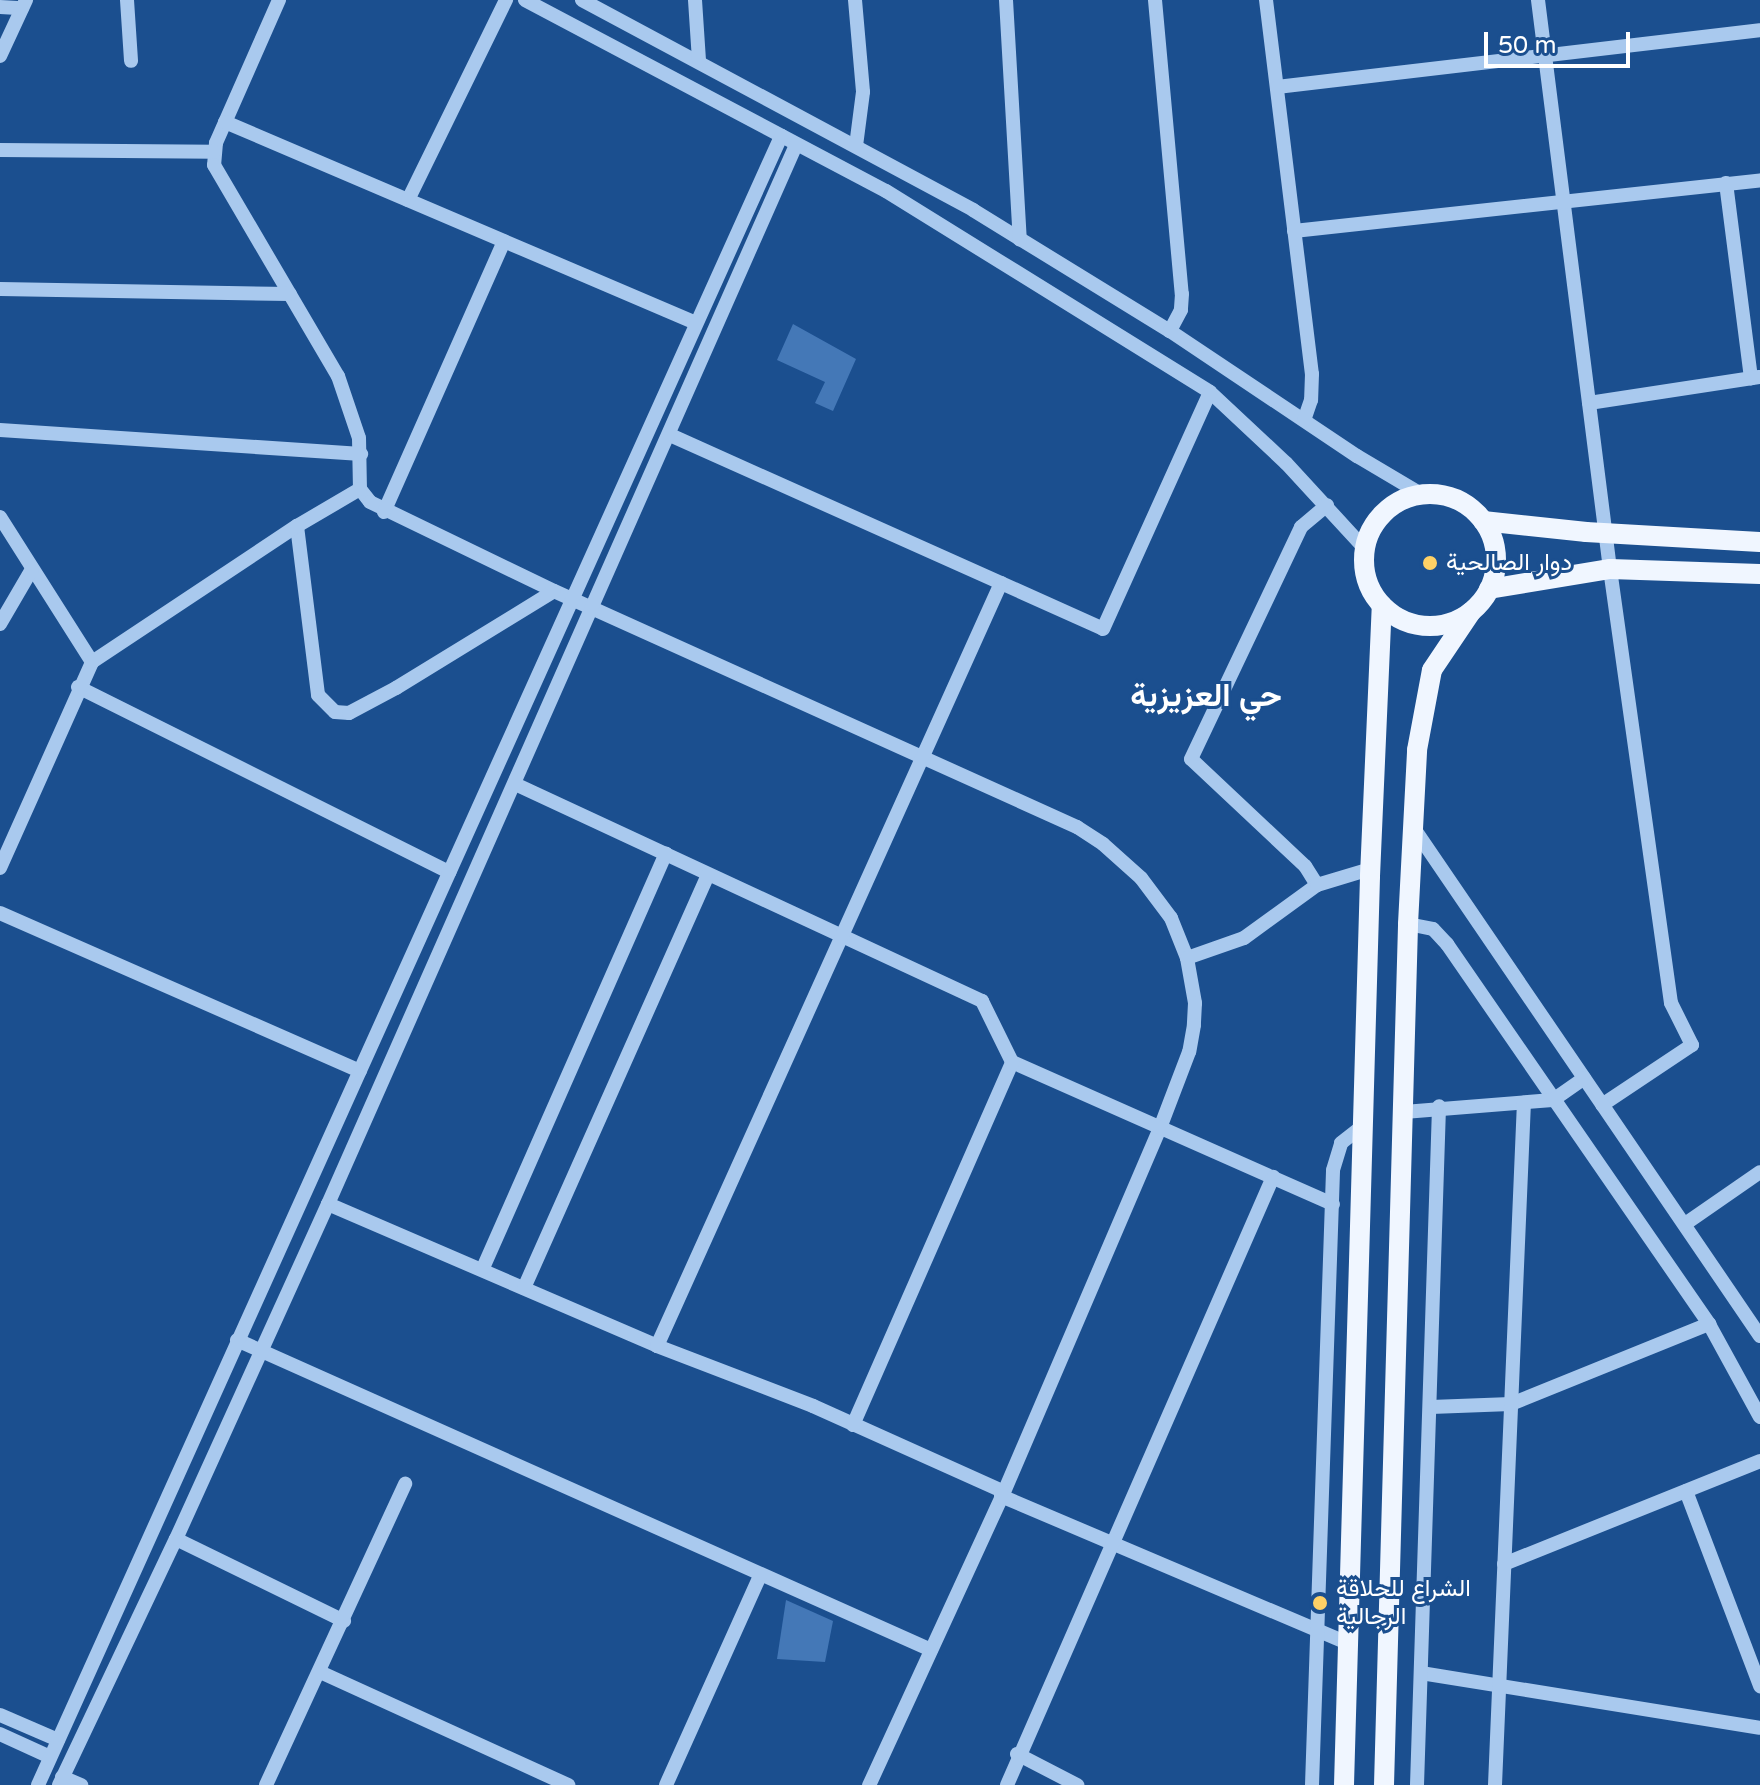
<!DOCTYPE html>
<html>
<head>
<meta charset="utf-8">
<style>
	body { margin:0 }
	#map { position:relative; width:1760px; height:1785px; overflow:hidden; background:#1b4f8f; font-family:"Varela Round",Vazirmatn,sans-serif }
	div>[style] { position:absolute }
	.building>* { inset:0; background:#4478b7 }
	.minor>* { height:14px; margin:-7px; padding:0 7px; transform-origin:7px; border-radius:7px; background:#a9c9ee }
	.major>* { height:20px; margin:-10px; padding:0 10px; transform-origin:10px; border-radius:10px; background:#f0f6ff }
	.major>.ring { margin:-10px; padding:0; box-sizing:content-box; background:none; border:20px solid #f0f6ff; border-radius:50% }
	.dots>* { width:22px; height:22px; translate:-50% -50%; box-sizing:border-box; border:4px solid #1b4f8f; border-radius:50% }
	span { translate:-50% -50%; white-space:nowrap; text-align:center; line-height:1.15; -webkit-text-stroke:6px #1b4f8f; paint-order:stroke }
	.poi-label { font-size:24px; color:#fff }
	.left { translate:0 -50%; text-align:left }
	.district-label { font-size:32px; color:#fff; font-weight:700 }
	.scale { position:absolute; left:1484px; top:32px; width:146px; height:36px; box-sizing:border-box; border:4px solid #fff; border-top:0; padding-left:10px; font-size:24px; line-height:28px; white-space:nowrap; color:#fff; -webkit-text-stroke:6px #1b4f8f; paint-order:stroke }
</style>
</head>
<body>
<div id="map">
	<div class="building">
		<i style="clip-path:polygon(793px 324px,856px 359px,833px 411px,815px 403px,825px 382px,777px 360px)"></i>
		<i style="clip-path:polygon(786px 1600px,833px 1621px,825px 1662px,777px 1659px)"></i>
	</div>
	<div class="minor">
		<i style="left:127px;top:0;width:61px;rotate:86.2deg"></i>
		<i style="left:279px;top:0;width:156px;rotate:113.8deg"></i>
		<i style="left:216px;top:143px;width:22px;rotate:95deg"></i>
		<i style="left:214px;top:165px;width:245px;rotate:59.6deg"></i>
		<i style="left:338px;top:376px;width:65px;rotate:71.3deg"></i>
		<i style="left:359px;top:438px;width:51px;rotate:88.9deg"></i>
		<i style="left:360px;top:489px;width:16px;rotate:52deg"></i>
		<i style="left:370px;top:502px;width:204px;rotate:25.8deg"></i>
		<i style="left:554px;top:591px;width:574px;rotate:24.29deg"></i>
		<i style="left:1077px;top:827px;width:31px;rotate:33deg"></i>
		<i style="left:1103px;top:844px;width:51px;rotate:41.8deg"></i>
		<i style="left:1141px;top:878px;width:50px;rotate:53.1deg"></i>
		<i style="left:1171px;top:918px;width:43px;rotate:68.2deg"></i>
		<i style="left:1187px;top:958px;width:46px;rotate:79.9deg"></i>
		<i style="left:1195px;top:1003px;width:22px;rotate:93deg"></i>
		<i style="left:1194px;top:1025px;width:27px;rotate:100deg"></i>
		<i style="left:1189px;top:1052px;width:81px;rotate:110.9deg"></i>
		<i style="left:1160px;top:1128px;width:396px;rotate:113.2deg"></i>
		<i style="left:1004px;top:1492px;width:323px;rotate:114.7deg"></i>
		<i style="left:525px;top:0;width:408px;rotate:27.9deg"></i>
		<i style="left:886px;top:191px;width:381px;rotate:31.8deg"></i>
		<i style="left:1210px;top:392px;width:104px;rotate:43.1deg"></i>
		<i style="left:1286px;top:463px;width:117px;rotate:47.4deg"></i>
		<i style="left:582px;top:0;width:444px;rotate:28.2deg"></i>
		<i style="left:973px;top:210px;width:231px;rotate:31.6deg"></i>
		<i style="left:1170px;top:331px;width:225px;rotate:33.8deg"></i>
		<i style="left:1357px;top:456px;width:74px;rotate:30.7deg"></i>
		<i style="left:695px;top:0;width:61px;rotate:86.2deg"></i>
		<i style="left:855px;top:0;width:92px;rotate:85deg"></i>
		<i style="left:863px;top:92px;width:54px;rotate:97.4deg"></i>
		<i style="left:1006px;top:0;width:240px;rotate:86.7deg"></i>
		<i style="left:1155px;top:0;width:295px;rotate:84.8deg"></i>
		<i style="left:1182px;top:294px;width:16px;rotate:94deg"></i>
		<i style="left:1181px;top:310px;width:24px;rotate:118deg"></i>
		<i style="left:1266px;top:0;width:377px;rotate:83deg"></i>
		<i style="left:1312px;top:374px;width:26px;rotate:92deg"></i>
		<i style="left:1311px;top:400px;width:21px;rotate:109deg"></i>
		<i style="left:1538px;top:0;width:574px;rotate:82.79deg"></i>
		<i style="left:1610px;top:569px;width:438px;rotate:82deg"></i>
		<i style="left:1671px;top:1003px;width:47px;rotate:63.4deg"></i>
		<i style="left:1692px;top:1045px;width:108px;rotate:146.3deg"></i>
		<i style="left:0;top:7px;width:22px;rotate:3deg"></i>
		<i style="left:0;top:56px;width:62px;rotate:-65.1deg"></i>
		<i style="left:1277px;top:87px;width:486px;rotate:-6.7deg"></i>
		<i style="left:225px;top:122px;width:512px;rotate:23.11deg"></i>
		<i style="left:0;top:150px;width:214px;rotate:0.5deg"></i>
		<i style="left:1726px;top:183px;width:197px;rotate:82.7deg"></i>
		<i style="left:408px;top:200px;width:223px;rotate:-63.9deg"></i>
		<i style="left:1294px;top:231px;width:469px;rotate:-6.2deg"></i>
		<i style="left:0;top:289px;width:290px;rotate:1deg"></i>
		<i style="left:1589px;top:403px;width:172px;rotate:-8.7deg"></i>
		<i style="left:0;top:430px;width:362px;rotate:3.8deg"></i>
		<i style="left:670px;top:435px;width:474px;rotate:24.1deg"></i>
		<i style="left:1103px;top:629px;width:260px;rotate:-65.7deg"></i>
		<i style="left:384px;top:512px;width:296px;rotate:-66.1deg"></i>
		<i style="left:0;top:517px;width:172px;rotate:57.6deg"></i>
		<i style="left:297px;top:526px;width:170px;rotate:82.9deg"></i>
		<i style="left:318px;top:695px;width:24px;rotate:45deg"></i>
		<i style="left:335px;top:712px;width:14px;rotate:4deg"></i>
		<i style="left:349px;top:713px;width:53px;rotate:-28deg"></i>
		<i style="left:396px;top:688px;width:185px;rotate:-31.5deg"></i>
		<i style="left:0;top:624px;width:64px;rotate:-59.8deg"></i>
		<i style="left:78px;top:687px;width:415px;rotate:26.5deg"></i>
		<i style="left:515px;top:784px;width:515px;rotate:24.92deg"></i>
		<i style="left:982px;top:1001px;width:68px;rotate:63.8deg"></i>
		<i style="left:1012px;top:1062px;width:351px;rotate:23.9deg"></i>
		<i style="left:1413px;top:827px;width:616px;rotate:55.72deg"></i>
		<i style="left:0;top:868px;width:226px;rotate:-65.9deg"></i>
		<i style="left:92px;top:662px;width:246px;rotate:-33.6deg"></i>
		<i style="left:297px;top:526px;width:73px;rotate:-30.4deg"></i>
		<i style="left:1317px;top:885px;width:22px;rotate:-122deg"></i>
		<i style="left:1305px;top:866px;width:156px;rotate:-136.8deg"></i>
		<i style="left:1191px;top:759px;width:257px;rotate:-64.6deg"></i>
		<i style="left:1301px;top:527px;width:34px;rotate:-40deg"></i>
		<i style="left:0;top:913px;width:393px;rotate:23.7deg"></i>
		<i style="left:1408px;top:924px;width:25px;rotate:11deg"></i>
		<i style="left:1433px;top:929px;width:21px;rotate:47deg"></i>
		<i style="left:1447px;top:944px;width:462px;rotate:55.4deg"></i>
		<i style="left:1709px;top:1324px;width:106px;rotate:61.3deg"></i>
		<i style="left:1187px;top:958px;width:60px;rotate:-19.3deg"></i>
		<i style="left:1244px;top:938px;width:90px;rotate:-36deg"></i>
		<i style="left:1317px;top:885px;width:55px;rotate:-16.8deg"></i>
		<i style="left:1404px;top:1112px;width:149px;rotate:-4.6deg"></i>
		<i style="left:1553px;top:1100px;width:38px;rotate:-35deg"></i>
		<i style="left:328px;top:1204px;width:358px;rotate:23.3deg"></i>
		<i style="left:657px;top:1346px;width:167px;rotate:21deg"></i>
		<i style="left:813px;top:1406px;width:209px;rotate:24.2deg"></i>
		<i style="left:1685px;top:1224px;width:91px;rotate:-34.7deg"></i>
		<i style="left:483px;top:1268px;width:453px;rotate:-66.2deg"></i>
		<i style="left:524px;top:1288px;width:452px;rotate:-66deg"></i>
		<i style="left:237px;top:1340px;width:760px;rotate:24.07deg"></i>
		<i style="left:657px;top:1346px;width:837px;rotate:-65.73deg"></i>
		<i style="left:1431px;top:1407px;width:80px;rotate:-2.1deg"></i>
		<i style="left:1511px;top:1404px;width:214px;rotate:-22deg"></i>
		<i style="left:853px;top:1425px;width:396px;rotate:-66.3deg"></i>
		<i style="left:1686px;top:1491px;width:209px;rotate:69.2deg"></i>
		<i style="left:1001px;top:1496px;width:377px;rotate:23deg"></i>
		<i style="left:176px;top:1539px;width:187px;rotate:26deg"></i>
		<i style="left:1504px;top:1564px;width:276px;rotate:-21.9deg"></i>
		<i style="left:320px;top:1672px;width:273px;rotate:24.5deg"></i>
		<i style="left:1421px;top:1673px;width:343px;rotate:9.2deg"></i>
		<i style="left:0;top:1715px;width:63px;rotate:23.3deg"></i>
		<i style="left:0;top:1734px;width:55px;rotate:24.7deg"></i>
		<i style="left:1017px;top:1754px;width:68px;rotate:27.3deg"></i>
		<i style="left:62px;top:1777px;width:21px;rotate:23deg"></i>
		<i style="left:38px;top:1785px;width:1809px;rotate:-65.74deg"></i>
		<i style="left:59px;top:1785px;width:272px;rotate:-64.6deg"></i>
		<i style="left:176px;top:1539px;width:368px;rotate:-65.6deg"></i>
		<i style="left:328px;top:1204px;width:1158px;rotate:-66.16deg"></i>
		<i style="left:266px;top:1785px;width:332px;rotate:-65.2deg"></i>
		<i style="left:666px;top:1785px;width:231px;rotate:-65.8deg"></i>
		<i style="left:1007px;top:1785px;width:664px;rotate:-66.37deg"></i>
		<i style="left:1312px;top:1785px;width:615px;rotate:-88.04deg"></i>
		<i style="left:1333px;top:1170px;width:28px;rotate:-73deg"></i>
		<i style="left:1341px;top:1143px;width:28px;rotate:-38deg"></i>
		<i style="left:1417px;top:1785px;width:679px;rotate:-88.14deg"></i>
		<i style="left:1495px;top:1785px;width:683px;rotate:-87.57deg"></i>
	</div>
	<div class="major">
		<i class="ring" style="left:1364px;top:494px;width:112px;height:112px"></i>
		<i style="left:1483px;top:521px;width:104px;rotate:6.1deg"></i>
		<i style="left:1586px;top:532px;width:174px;rotate:3.3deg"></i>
		<i style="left:1489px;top:589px;width:123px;rotate:-9.4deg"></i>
		<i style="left:1610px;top:569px;width:150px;rotate:1.9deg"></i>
		<i style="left:1344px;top:1785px;width:909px;rotate:-88.36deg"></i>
		<i style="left:1370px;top:876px;width:271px;rotate:-87.5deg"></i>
		<i style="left:1384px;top:1785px;width:861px;rotate:-88.4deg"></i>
		<i style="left:1408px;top:924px;width:174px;rotate:-87deg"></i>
		<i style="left:1417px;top:750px;width:81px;rotate:-79.4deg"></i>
		<i style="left:1432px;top:670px;width:70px;rotate:-56.1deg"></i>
	</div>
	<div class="dots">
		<i style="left:1430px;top:563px;background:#ffd166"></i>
		<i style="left:1320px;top:1603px;background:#ffd166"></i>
	</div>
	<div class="poi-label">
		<span class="left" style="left:1446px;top:563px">دوار الصالحية</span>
		<span class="left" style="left:1336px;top:1603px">الشراع للحلاقة<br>الرجالية</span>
	</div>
	<div class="district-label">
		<span style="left:1206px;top:696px">حي العزيزية</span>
	</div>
	<div class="scale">50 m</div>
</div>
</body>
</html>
